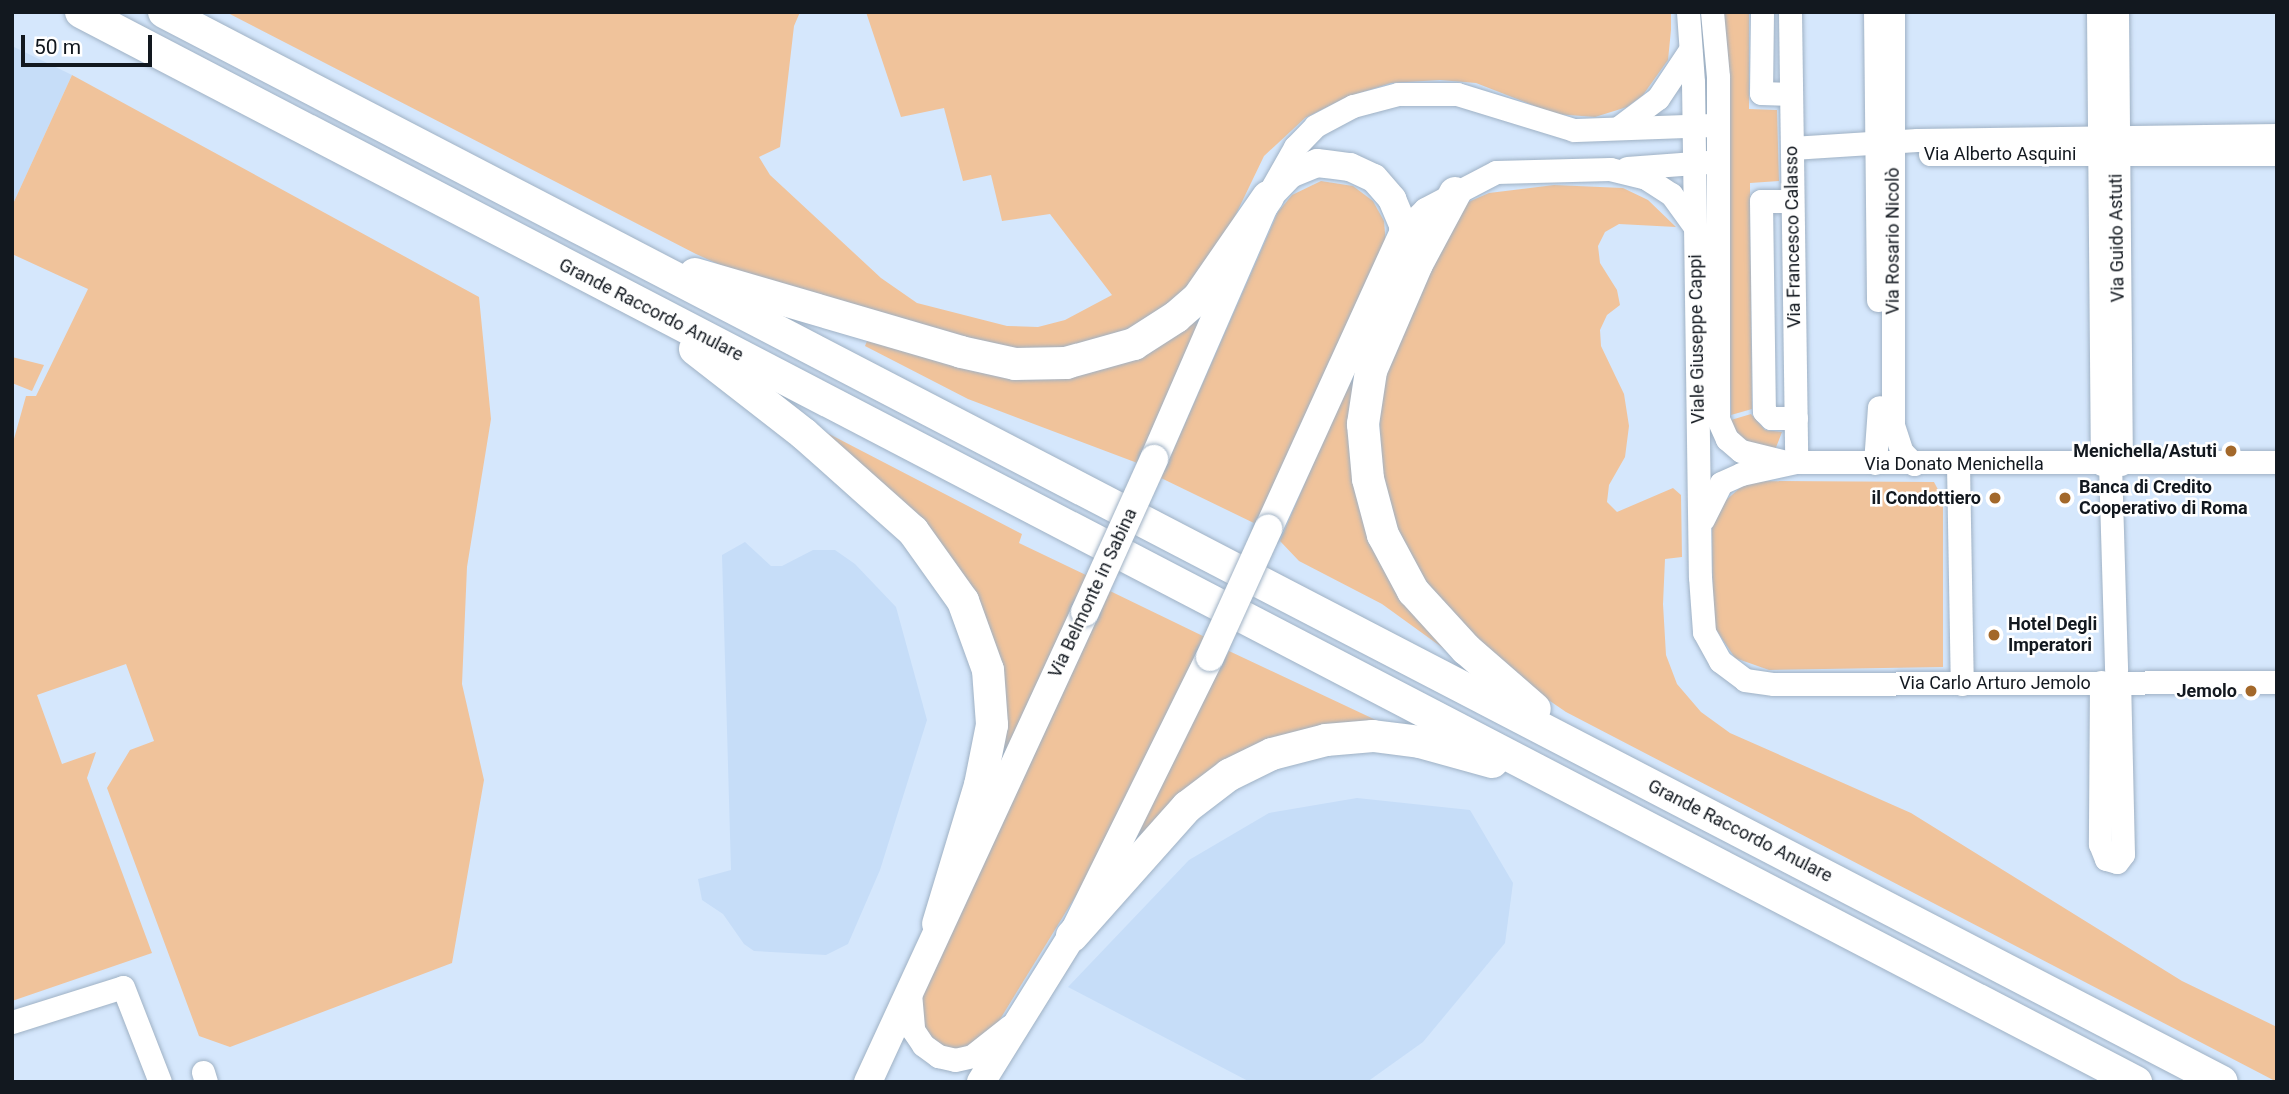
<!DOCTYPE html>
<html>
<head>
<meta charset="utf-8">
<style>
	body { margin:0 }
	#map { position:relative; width:2289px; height:1094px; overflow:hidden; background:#d5e7fc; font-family:Roboto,sans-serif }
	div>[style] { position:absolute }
	.built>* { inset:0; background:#c6ddf8 }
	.green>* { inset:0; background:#f0c39b }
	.roads { filter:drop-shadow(0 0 2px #9fb1c4) drop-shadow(0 0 2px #9fb1c4) }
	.minor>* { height:23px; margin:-11.5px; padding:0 11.5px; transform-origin:11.5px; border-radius:11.5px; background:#fff }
	.major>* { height:28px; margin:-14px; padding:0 14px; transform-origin:14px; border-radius:14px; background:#fff }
	.highway>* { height:32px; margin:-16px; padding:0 16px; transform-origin:16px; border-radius:16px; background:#fff }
	.bridges { filter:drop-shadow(0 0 2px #9fb1c4) drop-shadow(0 0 2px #9fb1c4) }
	.major-bridge>* { height:28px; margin:-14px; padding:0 14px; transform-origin:14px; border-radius:14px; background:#fff }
	.dots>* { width:19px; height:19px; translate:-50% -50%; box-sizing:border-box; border:4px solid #fff; border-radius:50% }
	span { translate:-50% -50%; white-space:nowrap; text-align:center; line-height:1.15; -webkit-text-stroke:5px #fff; paint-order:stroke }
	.street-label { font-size:18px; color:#12181f }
	.poi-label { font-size:18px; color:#12181f; font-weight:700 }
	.right { translate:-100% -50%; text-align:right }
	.left { translate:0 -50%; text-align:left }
	.frame { position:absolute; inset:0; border:14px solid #12181f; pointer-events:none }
	.scale { position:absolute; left:21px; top:35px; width:131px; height:32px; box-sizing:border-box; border:4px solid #12181f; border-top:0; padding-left:9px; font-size:21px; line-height:24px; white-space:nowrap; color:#12181f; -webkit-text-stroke:5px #fff; paint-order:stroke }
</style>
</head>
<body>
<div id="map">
	<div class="built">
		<i style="clip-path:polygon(12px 46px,72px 75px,12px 206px)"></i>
		<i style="clip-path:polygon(745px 542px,771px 566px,782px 566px,813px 550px,835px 550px,855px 564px,896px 607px,927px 720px,880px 870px,848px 944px,826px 955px,754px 951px,744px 944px,723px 914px,702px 900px,698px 879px,731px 870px,722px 555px)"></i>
		<i style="clip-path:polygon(1357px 798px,1470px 810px,1513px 883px,1505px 943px,1423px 1042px,1367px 1082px,1250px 1082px,1068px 987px,1189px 860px,1269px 813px)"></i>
	</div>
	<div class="green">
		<i style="clip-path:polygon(226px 12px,800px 12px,794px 26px,780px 147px,759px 157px,770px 175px,881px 278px,917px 303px,1007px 326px,1038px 327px,1065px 320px,1112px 295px,1050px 214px,1002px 221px,991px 175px,963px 181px,944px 108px,901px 117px,866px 12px,1671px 12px,1671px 30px,1668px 60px,1643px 95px,1627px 107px,1595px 117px,1555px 114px,1476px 83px,1440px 80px,1391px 83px,1347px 97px,1305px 118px,1264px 156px,1212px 264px,1150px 325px,1044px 359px,773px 289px,696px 254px)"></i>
		<i style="clip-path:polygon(1720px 12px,1749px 12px,1749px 109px,1777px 110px,1779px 181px,1750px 183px,1752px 409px,1731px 415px)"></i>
		<i style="clip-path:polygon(72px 75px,479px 297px,491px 419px,467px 567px,462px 684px,484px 780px,452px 963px,230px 1047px,199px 1036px,107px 788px,130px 750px,154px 741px,126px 664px,37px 695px,62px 764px,96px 752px,87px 778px,152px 953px,12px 1001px,12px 446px,26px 396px,36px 396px,88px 289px,12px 254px,12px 206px)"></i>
		<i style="clip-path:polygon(1321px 181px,1353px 186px,1373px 201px,1384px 221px,1386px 245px,1260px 526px,1161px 478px,1278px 212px,1292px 195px)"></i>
		<i style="clip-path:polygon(1554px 185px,1623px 188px,1648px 200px,1676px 227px,1619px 224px,1605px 232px,1598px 246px,1600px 263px,1617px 290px,1620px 305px,1607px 315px,1600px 330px,1601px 346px,1624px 394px,1629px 426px,1625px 457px,1609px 485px,1607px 502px,1617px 512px,1673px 488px,1681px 495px,1682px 557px,1665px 559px,1663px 604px,1666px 655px,1677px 684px,1701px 712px,1730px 733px,1911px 813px,2182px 981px,2277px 1027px,2277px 1082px,1566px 712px,1502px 668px,1417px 576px,1395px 533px,1382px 479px,1378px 388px,1434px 248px,1466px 203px,1489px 193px)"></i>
		<i style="clip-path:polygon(1211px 296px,1140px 464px,968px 399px,865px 346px,867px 341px,1030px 378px)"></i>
		<i style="clip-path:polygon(12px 357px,44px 365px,32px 391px,12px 383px)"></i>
		<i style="clip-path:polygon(1359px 367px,1355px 424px,1447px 651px,1382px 604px,1299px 561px,1280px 541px,1354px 368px)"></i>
		<i style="clip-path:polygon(1751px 414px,1765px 430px,1782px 432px,1775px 450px,1759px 450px,1735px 434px,1731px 420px)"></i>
		<i style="clip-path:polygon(806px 422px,1022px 534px,1019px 543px,1088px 576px,991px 789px,980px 616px)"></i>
		<i style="clip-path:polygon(1758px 481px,1934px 482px,1943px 499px,1943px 667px,1769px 670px,1735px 658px,1713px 625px,1712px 528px,1725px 501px,1741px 487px)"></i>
		<i style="clip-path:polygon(1110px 591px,1207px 638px,1088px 876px,988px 1039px,963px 1054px,927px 1043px,917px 1004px)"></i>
		<i style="clip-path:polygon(1229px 651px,1395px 729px,1291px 741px,1114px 872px)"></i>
	</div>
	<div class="roads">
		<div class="minor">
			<i style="left:1688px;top:12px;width:70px;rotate:85.9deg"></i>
			<i style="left:1693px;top:82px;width:495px;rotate:89.2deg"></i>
			<i style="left:1700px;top:577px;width:55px;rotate:85.8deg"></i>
			<i style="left:1704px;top:632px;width:33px;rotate:61deg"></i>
			<i style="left:1720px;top:661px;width:31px;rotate:37deg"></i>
			<i style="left:1745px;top:680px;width:29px;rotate:8deg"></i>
			<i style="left:1774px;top:684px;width:503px;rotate:-0.23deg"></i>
			<i style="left:1712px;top:12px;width:65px;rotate:84.7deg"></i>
			<i style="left:1718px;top:77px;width:342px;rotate:90deg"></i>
			<i style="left:1718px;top:419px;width:22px;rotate:66deg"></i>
			<i style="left:1727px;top:439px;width:18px;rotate:41deg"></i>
			<i style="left:1741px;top:451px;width:42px;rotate:13.7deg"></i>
			<i style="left:1762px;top:12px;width:81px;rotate:90.7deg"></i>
			<i style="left:1761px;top:93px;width:30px;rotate:2deg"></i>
			<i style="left:1790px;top:12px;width:450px;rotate:89.2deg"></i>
			<i style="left:1875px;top:12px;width:288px;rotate:89.4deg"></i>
			<i style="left:1893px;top:12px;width:413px;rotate:90deg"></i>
			<i style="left:1893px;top:425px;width:28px;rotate:72deg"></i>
			<i style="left:1902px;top:452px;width:17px;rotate:45deg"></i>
			<i style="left:2098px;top:12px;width:452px;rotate:89.5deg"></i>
			<i style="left:2117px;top:12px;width:452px;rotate:89.5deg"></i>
			<i style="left:1618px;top:128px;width:50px;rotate:-36.9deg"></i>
			<i style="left:1658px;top:98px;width:58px;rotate:-56.3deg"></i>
			<i style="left:1792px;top:148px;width:125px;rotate:-3.7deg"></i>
			<i style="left:1917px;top:140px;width:360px;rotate:-0.8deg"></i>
			<i style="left:1930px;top:154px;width:347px"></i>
			<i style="left:1627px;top:168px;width:81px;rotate:-4.2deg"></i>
			<i style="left:1273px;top:186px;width:45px;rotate:-60.6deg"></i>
			<i style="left:1295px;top:147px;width:29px;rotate:-46deg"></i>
			<i style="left:1315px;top:126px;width:43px;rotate:-27.8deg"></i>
			<i style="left:1353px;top:106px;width:47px;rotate:-14.9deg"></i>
			<i style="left:1398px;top:94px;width:59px"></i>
			<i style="left:1457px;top:94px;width:122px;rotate:17.1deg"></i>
			<i style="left:1574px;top:130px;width:134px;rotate:-2.1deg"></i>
			<i style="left:1792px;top:201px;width:31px;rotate:180deg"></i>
			<i style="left:1761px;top:201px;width:210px;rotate:89.2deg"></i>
			<i style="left:1764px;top:411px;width:10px;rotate:45deg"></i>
			<i style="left:1771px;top:418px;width:25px"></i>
			<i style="left:1405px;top:229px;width:28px;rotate:-45deg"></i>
			<i style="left:1425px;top:209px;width:80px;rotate:-27.5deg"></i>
			<i style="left:1496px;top:172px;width:114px;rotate:-1.5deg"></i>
			<i style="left:1610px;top:169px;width:37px;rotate:14deg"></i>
			<i style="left:1646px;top:178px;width:30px;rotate:33deg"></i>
			<i style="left:1671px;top:194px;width:41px;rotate:54deg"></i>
			<i style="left:1875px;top:463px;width:56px;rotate:-85.9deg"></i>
			<i style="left:2110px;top:464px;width:206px;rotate:88.3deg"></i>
			<i style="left:1958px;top:465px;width:219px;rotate:89deg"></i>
			<i style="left:1703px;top:519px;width:40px;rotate:-63.4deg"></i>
			<i style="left:1721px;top:483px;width:22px;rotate:-24deg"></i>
			<i style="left:1741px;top:474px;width:56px;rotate:-12.3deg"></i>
			<i style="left:1796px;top:462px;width:481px"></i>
			<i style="left:2101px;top:682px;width:162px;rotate:90.4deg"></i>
			<i style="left:2100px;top:844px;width:16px;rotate:68deg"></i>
			<i style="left:2106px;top:859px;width:11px;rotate:15deg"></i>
			<i style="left:2117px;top:862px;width:10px;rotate:-53deg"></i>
			<i style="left:2123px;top:854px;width:172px;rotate:-91.3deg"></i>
			<i style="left:910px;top:993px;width:37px;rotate:85deg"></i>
			<i style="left:913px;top:1030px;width:18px;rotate:56deg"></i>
			<i style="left:923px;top:1045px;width:19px;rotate:36deg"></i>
			<i style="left:938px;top:1056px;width:17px;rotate:13deg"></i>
			<i style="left:955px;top:1060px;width:17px;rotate:-13deg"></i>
			<i style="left:972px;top:1056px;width:48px;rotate:-38.3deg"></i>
			<i style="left:12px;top:1022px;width:116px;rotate:-17.5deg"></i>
			<i style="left:123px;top:987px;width:102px;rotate:68.7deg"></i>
			<i style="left:203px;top:1072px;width:10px;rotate:73deg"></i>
		</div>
		<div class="major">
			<i style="left:1154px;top:459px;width:286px;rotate:-66.5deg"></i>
			<i style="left:1268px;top:197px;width:32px;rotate:-46deg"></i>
			<i style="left:1290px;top:174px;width:29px;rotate:-22deg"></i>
			<i style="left:1317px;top:163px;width:33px;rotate:7deg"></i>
			<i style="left:1350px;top:167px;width:26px;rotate:25deg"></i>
			<i style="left:1374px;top:178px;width:28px;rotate:49deg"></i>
			<i style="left:1392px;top:199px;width:33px;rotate:67deg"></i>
			<i style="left:1405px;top:229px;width:330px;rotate:114.5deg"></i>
			<i style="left:868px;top:1082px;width:518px;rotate:-65.22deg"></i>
			<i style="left:981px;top:1082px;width:172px;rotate:-58.1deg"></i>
			<i style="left:1072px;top:936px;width:311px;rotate:-63.7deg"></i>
		</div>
		<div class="highway">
			<i style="left:81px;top:12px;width:1285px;rotate:27.52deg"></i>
			<i style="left:164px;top:12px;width:1209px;rotate:27.48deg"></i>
			<i style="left:1455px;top:193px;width:81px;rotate:118.2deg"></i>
			<i style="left:1417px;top:264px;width:116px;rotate:113.3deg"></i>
			<i style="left:1371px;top:371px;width:54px;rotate:98.6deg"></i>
			<i style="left:1363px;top:424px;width:55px;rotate:84.8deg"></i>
			<i style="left:1368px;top:479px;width:58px;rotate:75deg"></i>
			<i style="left:1383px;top:535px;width:64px;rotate:61.8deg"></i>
			<i style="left:1413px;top:591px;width:79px;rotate:47.6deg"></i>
			<i style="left:1466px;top:649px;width:91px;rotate:41deg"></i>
			<i style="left:695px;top:274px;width:277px;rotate:16.3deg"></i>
			<i style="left:961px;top:352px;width:55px;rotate:12.5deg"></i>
			<i style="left:1015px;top:364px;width:51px;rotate:-1.1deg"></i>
			<i style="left:1066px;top:363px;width:71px;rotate:-15.6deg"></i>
			<i style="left:1134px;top:344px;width:50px;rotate:-32.7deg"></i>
			<i style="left:1176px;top:317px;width:29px;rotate:-41deg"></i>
			<i style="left:1198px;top:298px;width:123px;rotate:-55.3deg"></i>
			<i style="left:1400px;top:279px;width:36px;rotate:-77deg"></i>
			<i style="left:1408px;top:244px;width:15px;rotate:-101deg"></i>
			<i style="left:695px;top:349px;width:138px;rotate:37.9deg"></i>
			<i style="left:804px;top:434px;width:146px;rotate:41.7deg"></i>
			<i style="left:913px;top:531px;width:86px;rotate:54.5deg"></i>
			<i style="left:963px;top:601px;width:73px;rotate:70.1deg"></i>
			<i style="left:988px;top:670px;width:55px;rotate:85.8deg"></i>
			<i style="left:992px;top:725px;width:61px;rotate:101.3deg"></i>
			<i style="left:980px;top:785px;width:145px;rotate:106.8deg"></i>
			<i style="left:1258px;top:581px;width:1086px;rotate:27.46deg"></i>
			<i style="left:1243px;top:617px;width:1007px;rotate:27.51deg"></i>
			<i style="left:1072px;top:936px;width:173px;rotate:-48.3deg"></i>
			<i style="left:1187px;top:807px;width:53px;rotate:-37.3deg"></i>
			<i style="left:1229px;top:775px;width:48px;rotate:-26deg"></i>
			<i style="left:1272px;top:754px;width:56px;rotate:-14.5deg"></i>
			<i style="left:1326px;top:740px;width:47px;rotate:-4.9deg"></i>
			<i style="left:1373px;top:736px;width:47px;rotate:7.3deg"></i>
			<i style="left:1420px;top:742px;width:75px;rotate:15.5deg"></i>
		</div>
	</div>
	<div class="bridges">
		<div class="major-bridge">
			<i style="left:1085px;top:612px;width:168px;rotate:-65.7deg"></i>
			<i style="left:1210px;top:657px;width:141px;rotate:-65.6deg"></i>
		</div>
	</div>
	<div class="dots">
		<i style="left:2231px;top:451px;background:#a3682a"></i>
		<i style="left:1995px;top:498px;background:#a3682a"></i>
		<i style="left:2065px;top:498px;background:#a3682a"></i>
		<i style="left:1994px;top:635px;background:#a3682a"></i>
		<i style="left:2251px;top:691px;background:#a3682a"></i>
	</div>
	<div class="street-label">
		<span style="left:2000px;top:154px">Via Alberto Asquini</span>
		<span style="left:1793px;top:237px;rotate:-91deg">Via Francesco Calasso</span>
		<span style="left:2117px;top:238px;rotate:-91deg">Via Guido Astuti</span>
		<span style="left:1893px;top:241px;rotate:-90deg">Via Rosario Nicolò</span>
		<span style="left:651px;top:310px;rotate:27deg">Grande Raccordo Anulare</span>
		<span style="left:1697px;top:339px;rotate:-91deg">Viale Giuseppe Cappi</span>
		<span style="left:1954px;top:464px">Via Donato Menichella</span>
		<span style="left:1093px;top:593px;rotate:-65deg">Via Belmonte in Sabina</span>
		<span style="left:1995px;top:683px">Via Carlo Arturo Jemolo</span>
		<span style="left:1740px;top:831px;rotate:27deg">Grande Raccordo Anulare</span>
	</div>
	<div class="poi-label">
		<span class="right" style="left:2217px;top:451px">Menichella/Astuti</span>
		<span class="left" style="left:2079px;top:498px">Banca di Credito<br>Cooperativo di Roma</span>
		<span class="right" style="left:1981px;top:498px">il Condottiero</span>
		<span class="left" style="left:2008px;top:635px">Hotel Degli<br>Imperatori</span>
		<span class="right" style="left:2237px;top:691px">Jemolo</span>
	</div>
	<div class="frame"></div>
	<div class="scale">50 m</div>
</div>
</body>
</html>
